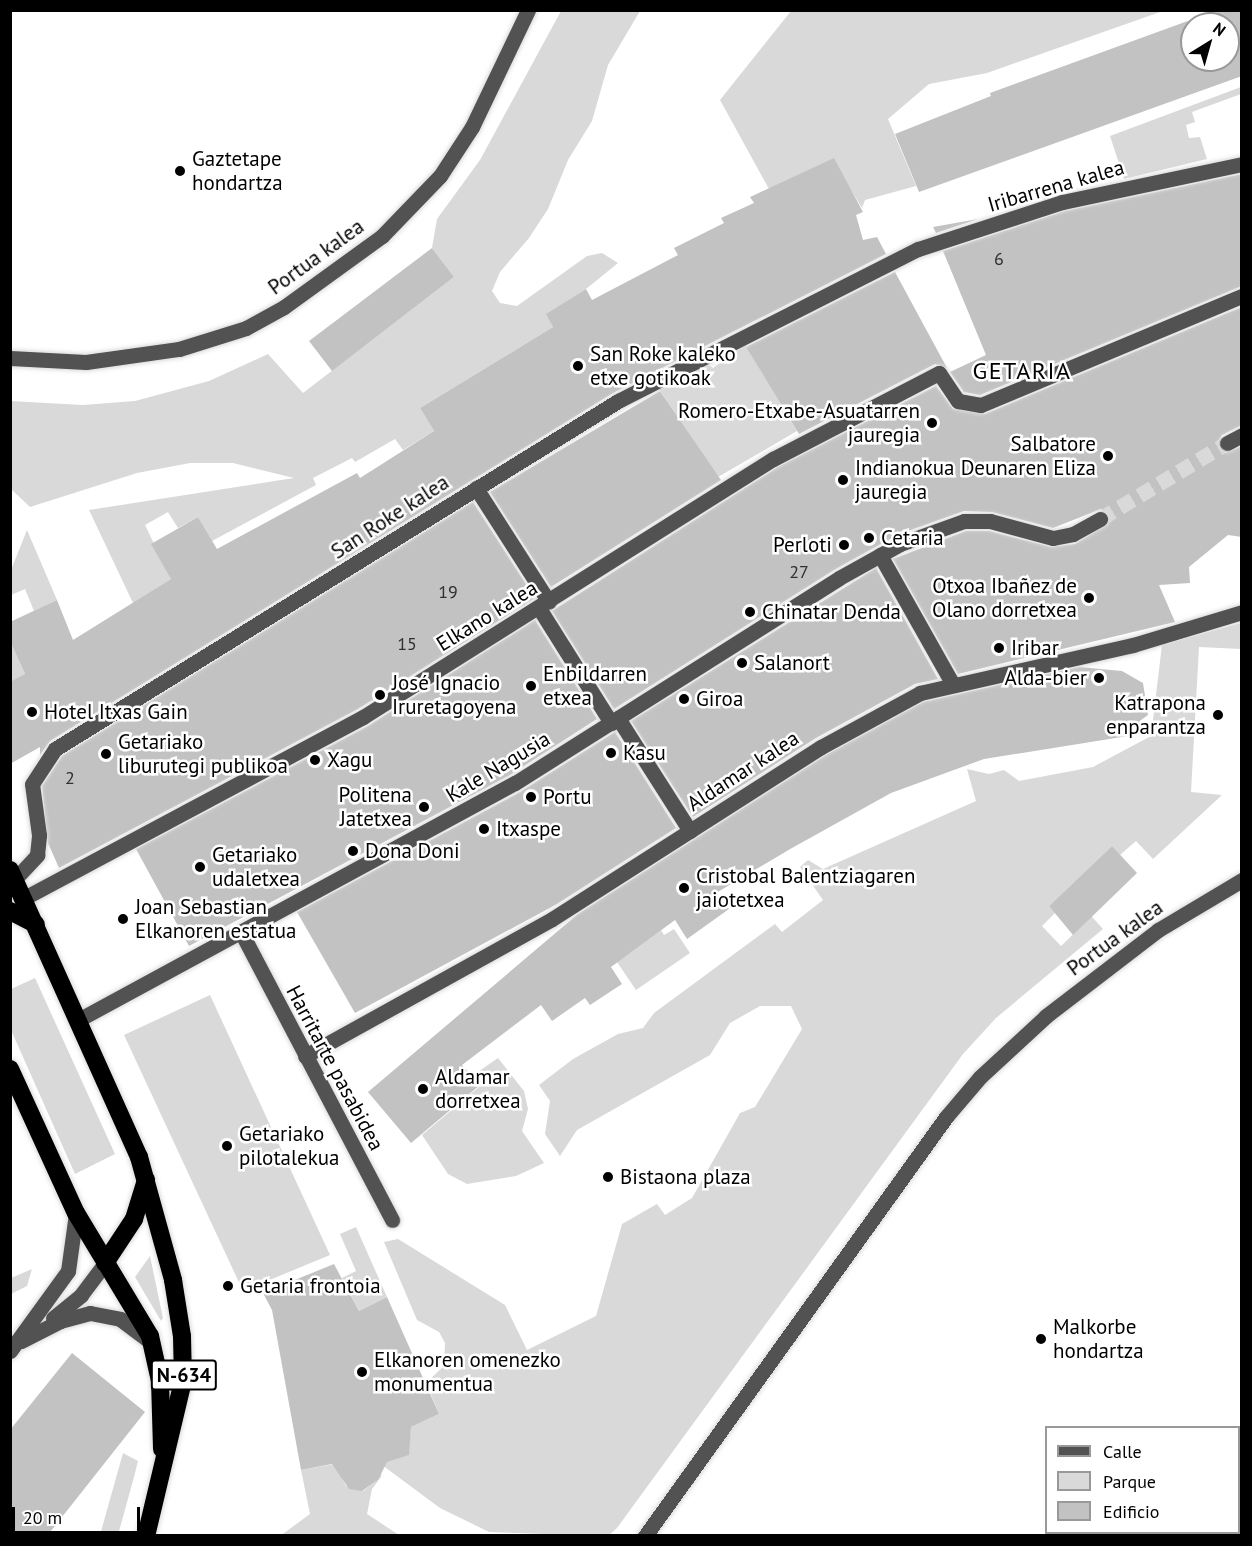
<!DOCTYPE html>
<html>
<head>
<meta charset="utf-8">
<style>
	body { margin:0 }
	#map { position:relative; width:1252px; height:1546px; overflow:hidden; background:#fff; font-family:"PT Sans",sans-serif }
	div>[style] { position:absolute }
	.green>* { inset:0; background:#d9d9d9 }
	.building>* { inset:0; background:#c2c2c2 }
	.minor-tunnel>* { height:15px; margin-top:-7.5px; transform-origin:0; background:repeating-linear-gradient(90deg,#d9d9d9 0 15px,transparent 0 23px) }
	.roads { filter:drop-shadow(0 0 2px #dbdbdb) drop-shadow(0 0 2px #dbdbdb) }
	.minor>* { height:15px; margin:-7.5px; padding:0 7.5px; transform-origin:7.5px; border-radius:7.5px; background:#525252 }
	.highway>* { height:18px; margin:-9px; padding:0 9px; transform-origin:9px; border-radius:9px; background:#000 }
	.dots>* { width:16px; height:16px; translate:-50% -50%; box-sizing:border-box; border:3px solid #fff; border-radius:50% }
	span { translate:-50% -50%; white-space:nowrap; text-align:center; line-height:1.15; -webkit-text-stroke:5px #fff; paint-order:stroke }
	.number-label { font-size:18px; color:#303030 }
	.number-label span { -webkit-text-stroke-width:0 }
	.shield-label span { padding:2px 4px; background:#fff; border:2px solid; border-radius:4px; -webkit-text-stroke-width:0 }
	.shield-label { font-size:20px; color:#000; font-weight:700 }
	.poi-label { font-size:21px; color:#000 }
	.left { translate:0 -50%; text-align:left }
	.right { translate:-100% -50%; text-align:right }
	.street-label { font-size:21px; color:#000 }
	.quarter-label { font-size:24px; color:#000; letter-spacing:1.5px }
	.frame { position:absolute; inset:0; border:12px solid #000; pointer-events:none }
	.legend { position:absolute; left:1045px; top:1426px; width:195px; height:108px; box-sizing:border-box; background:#fff; border:2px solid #999; margin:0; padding:8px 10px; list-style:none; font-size:18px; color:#000 }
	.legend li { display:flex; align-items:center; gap:12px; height:30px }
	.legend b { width:30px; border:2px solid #999 }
	.north { position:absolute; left:1180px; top:12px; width:60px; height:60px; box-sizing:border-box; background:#fff; border:2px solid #999; border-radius:50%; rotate:37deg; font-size:16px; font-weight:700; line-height:24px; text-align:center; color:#000 }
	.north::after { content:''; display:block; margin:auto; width:21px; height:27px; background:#000; clip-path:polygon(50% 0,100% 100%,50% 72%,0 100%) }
	.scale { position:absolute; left:12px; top:1507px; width:128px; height:27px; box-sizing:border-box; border:3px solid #000; border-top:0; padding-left:8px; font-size:18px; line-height:21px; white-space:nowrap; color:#000; -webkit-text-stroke:4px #fff; paint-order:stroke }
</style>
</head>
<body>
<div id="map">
	<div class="green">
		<i style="clip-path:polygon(561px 11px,640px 11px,608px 65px,592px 121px,568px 160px,548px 209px,529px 238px,500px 272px,492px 291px,500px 303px,517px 306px,587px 256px,602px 253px,618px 263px,586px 289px,547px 314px,553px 327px,420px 408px,434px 431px,403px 450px,395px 439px,355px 462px,352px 458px,313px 478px,316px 485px,212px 541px,198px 517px,178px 528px,168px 512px,145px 525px,171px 579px,133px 603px,89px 510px,294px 478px,233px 463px,190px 463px,137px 473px,30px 507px,11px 489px,10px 401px,83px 405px,135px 401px,209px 381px,268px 354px,303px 393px,454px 277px,432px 248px,437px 219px,480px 160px)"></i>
		<i style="clip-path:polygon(791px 11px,1163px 11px,987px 73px,929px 84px,888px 119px,916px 186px,865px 200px,862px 208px,851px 190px,769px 189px,720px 100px)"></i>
		<i style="clip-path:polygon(1241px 87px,1241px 94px,1192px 112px,1195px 122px,1186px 125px,1189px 138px,1200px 137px,1207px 159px,1124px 179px,1110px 136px)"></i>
		<i style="clip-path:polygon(745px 345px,797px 431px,718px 477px,659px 389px,707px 364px,713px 368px)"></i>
		<i style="clip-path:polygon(27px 530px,57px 600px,34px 611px,25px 589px,11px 595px,11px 570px)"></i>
		<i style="clip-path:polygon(1241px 623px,1241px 649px,1199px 647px,1191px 792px,1222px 795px,1153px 859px,1136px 841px,1120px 855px,1112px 846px,1049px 906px,1055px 913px,1042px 926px,1061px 946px,1088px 920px,1084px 908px,1103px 929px,996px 1018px,963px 1054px,617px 1528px,608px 1536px,489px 1532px,440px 1508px,382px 1465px,381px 1477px,372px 1489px,367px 1514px,399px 1535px,280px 1536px,310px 1514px,301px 1470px,335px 1464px,346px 1486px,363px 1491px,378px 1480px,382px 1463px,408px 1455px,411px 1427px,439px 1414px,426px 1383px,444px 1366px,445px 1343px,439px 1332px,417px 1320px,384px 1242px,398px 1239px,505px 1305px,527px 1350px,596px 1316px,622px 1224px,657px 1204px,665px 1215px,692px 1198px,740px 1113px,755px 1107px,802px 1029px,791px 1006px,760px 1006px,730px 1023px,710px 1055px,577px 1130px,560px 1156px,545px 1134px,550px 1101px,539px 1085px,573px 1059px,618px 1034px,643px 1028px,654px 1013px,775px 924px,782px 932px,823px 900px,800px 867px,808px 860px,823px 869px,976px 801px,967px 769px,989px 774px,1004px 770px,1019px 781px,1093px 767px,1151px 736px,1162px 645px)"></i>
		<i style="clip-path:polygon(10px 641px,25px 674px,11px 682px,10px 682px)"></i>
		<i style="clip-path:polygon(674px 929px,690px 953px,636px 990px,617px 962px,661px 930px,664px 935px)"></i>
		<i style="clip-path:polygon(35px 978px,115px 1154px,75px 1174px,11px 1030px,11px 989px)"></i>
		<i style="clip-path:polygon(210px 995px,330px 1255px,243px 1291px,124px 1035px)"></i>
		<i style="clip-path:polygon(498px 1058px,524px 1091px,528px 1109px,522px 1131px,544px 1163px,516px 1176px,467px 1184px,448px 1174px,422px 1135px,480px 1086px,472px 1076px)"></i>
		<i style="clip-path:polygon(356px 1227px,387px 1297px,359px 1311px,342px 1278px,356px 1271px,340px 1234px)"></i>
		<i style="clip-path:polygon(150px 1256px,163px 1318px,161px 1321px,135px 1277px)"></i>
		<i style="clip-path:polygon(32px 1269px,27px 1286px,11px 1294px,11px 1278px)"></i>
		<i style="clip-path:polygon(123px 1453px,138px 1461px,134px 1477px,118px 1535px,100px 1535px)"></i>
	</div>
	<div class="building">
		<i style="clip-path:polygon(evenodd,1218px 10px,1242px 10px,1242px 76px,919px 192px,895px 134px,991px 96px,990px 93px,1218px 10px,1192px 24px,1228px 24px,1228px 60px,1192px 60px,1192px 24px)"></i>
		<i style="clip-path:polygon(834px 158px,863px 212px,856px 215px,863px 240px,877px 237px,886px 254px,613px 393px,50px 741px,40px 755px,40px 747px,10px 764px,10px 682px,25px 674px,10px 641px,10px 622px,57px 600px,73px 640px,171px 579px,151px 544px,198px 517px,217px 549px,357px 473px,360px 478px,434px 431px,420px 408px,553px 327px,546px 314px,586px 289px,592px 300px,678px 255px,674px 248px,724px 223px,721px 218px,754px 203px,750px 197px)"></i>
		<i style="clip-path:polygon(1242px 174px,1242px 286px,980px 395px,964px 392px,950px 372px,986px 355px,943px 251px,1065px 211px)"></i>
		<i style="clip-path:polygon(978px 219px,936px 233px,933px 227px)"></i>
		<i style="clip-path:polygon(432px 248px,454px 277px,332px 371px,309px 341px)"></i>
		<i style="clip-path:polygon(895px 272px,947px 368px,935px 364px,799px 434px,746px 347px)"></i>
		<i style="clip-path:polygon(1242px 307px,1242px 425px,1222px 435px,1217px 443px,1226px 453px,1242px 446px,1242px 537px,1228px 535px,1189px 567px,1190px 583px,1159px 585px,1175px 622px,958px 674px,893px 559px,966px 531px,989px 531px,1051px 547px,1075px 544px,1108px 524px,1109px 515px,1101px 509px,1053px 528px,992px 512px,964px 511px,897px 535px,834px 570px,614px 709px,552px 611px,778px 467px,936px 386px,953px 409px,985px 414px)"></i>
		<i style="clip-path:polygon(660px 391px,721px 480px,551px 587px,490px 492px)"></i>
		<i style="clip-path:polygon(473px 502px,535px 598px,358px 709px,59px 868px,48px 843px,42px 786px,62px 756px)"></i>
		<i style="clip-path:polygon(876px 568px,938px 679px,915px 684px,816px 738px,693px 817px,631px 721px)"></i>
		<i style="clip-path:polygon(535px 620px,597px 719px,510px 775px,189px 946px,136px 849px,368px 726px)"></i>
		<i style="clip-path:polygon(1079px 667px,1122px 671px,1143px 683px,1148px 715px,1127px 730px,1128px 736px,984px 759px,891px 793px,792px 848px,716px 893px,729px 909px,687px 939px,675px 920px,611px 967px,622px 984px,590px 1005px,585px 998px,552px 1021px,541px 1005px,462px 1065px,480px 1085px,411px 1143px,368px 1092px,578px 914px,826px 755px,923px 702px)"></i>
		<i style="clip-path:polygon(615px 732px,676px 828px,557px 904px,355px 1013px,297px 912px,520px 792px)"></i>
		<i style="clip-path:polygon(1112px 846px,1137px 873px,1073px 935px,1049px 906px)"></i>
		<i style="clip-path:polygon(334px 1264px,359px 1311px,387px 1297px,439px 1414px,411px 1427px,409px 1455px,387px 1462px,378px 1480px,362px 1491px,349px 1489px,332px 1464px,301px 1470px,272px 1310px,263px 1293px)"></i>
		<i style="clip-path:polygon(72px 1353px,145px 1412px,47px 1536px,10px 1536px,10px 1430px)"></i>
	</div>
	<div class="minor-tunnel">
		<i style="left:1100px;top:519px;width:148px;rotate:-30.9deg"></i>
	</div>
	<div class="roads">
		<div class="minor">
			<i style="left:10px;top:358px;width:76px;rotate:3deg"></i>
			<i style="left:86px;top:362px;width:94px;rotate:-8deg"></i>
			<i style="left:179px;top:349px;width:70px;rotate:-17.4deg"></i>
			<i style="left:246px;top:328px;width:43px;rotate:-28.9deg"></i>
			<i style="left:284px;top:307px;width:121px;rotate:-35.9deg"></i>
			<i style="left:382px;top:236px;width:83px;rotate:-46deg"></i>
			<i style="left:440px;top:176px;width:59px;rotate:-56.9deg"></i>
			<i style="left:472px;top:127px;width:130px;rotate:-64.4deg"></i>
			<i style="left:1227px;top:443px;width:17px;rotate:-28deg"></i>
			<i style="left:476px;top:488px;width:135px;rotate:57.4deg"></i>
			<i style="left:880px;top:555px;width:147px;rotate:60.6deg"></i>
			<i style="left:539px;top:608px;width:136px;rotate:57.9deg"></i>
			<i style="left:618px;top:718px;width:134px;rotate:57.5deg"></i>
			<i style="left:15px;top:879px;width:33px;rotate:-47deg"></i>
			<i style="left:37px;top:855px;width:20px;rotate:-84deg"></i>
			<i style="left:39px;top:835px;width:51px;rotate:-97.8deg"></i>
			<i style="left:32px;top:784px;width:42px;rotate:-56.7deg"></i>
			<i style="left:55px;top:749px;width:662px;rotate:-31.72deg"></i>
			<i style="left:618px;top:401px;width:336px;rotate:-26.9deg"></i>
			<i style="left:918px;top:249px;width:151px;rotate:-18.1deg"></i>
			<i style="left:1062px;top:202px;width:184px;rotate:-11.9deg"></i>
			<i style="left:24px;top:898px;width:384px;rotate:-28.1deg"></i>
			<i style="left:363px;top:717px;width:484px;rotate:-32.2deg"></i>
			<i style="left:773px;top:459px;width:187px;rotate:-27.4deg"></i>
			<i style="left:939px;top:373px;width:34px;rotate:56deg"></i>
			<i style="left:958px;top:401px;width:23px;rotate:10deg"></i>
			<i style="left:981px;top:405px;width:283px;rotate:-22.7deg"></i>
			<i style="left:242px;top:934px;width:323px;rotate:62.3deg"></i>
			<i style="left:78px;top:1020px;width:497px;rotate:-28.5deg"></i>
			<i style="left:515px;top:783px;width:383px;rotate:-32.3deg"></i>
			<i style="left:839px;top:578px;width:70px;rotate:-29.1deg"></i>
			<i style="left:900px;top:544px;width:68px;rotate:-19.8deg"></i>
			<i style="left:964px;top:521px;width:26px"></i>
			<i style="left:990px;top:521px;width:65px;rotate:15.1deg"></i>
			<i style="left:1053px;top:538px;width:20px;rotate:-11deg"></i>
			<i style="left:1073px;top:534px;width:31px;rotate:-29deg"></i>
			<i style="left:305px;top:1056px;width:282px;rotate:-29deg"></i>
			<i style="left:552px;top:919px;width:319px;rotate:-32.6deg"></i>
			<i style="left:821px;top:747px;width:113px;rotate:-28.6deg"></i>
			<i style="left:920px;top:693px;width:218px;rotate:-12.7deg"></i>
			<i style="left:1133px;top:645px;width:114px;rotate:-16.8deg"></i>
			<i style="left:53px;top:1318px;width:36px;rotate:-39deg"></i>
			<i style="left:81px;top:1295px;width:40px;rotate:-53deg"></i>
			<i style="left:21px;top:1341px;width:44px;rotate:-27.1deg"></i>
			<i style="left:60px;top:1321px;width:31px;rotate:-15deg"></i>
			<i style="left:90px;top:1313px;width:31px;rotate:11deg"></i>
			<i style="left:120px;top:1319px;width:38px;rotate:37deg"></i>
			<i style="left:10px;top:1351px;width:99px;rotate:-54.1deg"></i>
			<i style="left:68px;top:1271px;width:59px;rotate:-82.1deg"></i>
			<i style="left:645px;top:1536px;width:516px;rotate:-54.31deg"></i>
			<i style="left:946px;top:1117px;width:52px;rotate:-49.6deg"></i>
			<i style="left:980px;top:1077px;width:90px;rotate:-42.7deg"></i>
			<i style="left:1046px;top:1016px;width:141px;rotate:-37.5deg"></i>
			<i style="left:1158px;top:930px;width:98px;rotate:-30.8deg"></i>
		</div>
		<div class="highway">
			<i style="left:10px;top:870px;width:315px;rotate:65.8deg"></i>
			<i style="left:139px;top:1157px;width:128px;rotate:74.5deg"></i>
			<i style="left:173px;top:1280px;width:57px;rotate:80.9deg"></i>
			<i style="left:182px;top:1336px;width:45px;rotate:88.7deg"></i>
			<i style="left:183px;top:1381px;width:159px;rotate:103.4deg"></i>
			<i style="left:10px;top:911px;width:29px;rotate:27deg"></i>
			<i style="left:10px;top:1069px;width:158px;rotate:65.4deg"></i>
			<i style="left:76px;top:1213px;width:144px;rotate:59deg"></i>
			<i style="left:150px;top:1336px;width:46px;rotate:77.5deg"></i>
			<i style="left:160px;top:1381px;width:68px;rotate:88.3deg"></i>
			<i style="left:105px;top:1263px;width:53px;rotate:-56.6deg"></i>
			<i style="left:134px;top:1219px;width:41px;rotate:-72.9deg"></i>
		</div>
	</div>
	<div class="dots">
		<i style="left:180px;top:171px;background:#000"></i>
		<i style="left:578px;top:366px;background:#000"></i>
		<i style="left:932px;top:423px;background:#000"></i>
		<i style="left:1108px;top:456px;background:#000"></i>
		<i style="left:843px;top:480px;background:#000"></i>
		<i style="left:869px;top:538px;background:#000"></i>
		<i style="left:844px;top:545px;background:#000"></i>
		<i style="left:1089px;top:598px;background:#000"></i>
		<i style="left:750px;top:612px;background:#000"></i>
		<i style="left:999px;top:648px;background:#000"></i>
		<i style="left:742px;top:663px;background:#000"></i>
		<i style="left:1099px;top:678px;background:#000"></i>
		<i style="left:531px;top:686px;background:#000"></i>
		<i style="left:380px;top:695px;background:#000"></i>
		<i style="left:684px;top:699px;background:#000"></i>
		<i style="left:32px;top:712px;background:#000"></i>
		<i style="left:1218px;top:715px;background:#000"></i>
		<i style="left:611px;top:753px;background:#000"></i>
		<i style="left:106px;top:754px;background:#000"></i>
		<i style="left:315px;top:760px;background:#000"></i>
		<i style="left:531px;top:797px;background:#000"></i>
		<i style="left:424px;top:807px;background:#000"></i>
		<i style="left:484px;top:829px;background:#000"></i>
		<i style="left:353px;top:851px;background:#000"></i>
		<i style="left:200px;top:867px;background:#000"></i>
		<i style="left:684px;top:888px;background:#000"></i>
		<i style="left:123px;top:919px;background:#000"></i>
		<i style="left:423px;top:1089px;background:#000"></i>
		<i style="left:227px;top:1146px;background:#000"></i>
		<i style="left:608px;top:1177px;background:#000"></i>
		<i style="left:228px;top:1286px;background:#000"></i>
		<i style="left:1041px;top:1339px;background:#000"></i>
		<i style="left:362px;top:1372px;background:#000"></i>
	</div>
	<div class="number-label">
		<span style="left:999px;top:259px">6</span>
		<span style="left:799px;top:572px">27</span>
		<span style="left:448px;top:592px">19</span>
		<span style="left:407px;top:644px">15</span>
		<span style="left:70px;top:778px">2</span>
	</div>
	<div class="shield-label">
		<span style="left:184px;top:1375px">N-634</span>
	</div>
	<div class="poi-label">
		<span class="left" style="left:192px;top:171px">Gaztetape<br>hondartza</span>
		<span class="left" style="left:590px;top:366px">San Roke kaleko<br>etxe gotikoak</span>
		<span class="right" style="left:920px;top:423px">Romero-Etxabe-Asuatarren<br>jauregia</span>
		<span class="right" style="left:1096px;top:456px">Salbatore<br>Deunaren Eliza</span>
		<span class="left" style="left:855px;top:480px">Indianokua<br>jauregia</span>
		<span class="left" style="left:881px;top:538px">Cetaria</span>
		<span class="right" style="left:832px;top:545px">Perloti</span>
		<span class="right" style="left:1077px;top:598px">Otxoa Ibañez de<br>Olano dorretxea</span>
		<span class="left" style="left:762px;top:612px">Chinatar Denda</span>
		<span class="left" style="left:1011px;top:648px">Iribar</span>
		<span class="left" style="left:754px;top:663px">Salanort</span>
		<span class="left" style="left:543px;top:686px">Enbildarren<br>etxea</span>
		<span class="right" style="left:1087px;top:678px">Alda-bier</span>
		<span class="left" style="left:392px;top:695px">José Ignacio<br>Iruretagoyena</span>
		<span class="left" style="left:696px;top:699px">Giroa</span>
		<span class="right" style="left:1206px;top:715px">Katrapona<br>enparantza</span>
		<span class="left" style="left:44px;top:712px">Hotel Itxas Gain</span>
		<span class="left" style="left:118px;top:754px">Getariako<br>liburutegi publikoa</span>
		<span class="left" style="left:623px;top:753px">Kasu</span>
		<span class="left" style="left:327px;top:760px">Xagu</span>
		<span class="right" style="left:412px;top:807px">Politena<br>Jatetxea</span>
		<span class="left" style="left:543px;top:797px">Portu</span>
		<span class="left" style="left:496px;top:829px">Itxaspe</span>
		<span class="left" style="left:365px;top:851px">Dona Doni</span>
		<span class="left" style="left:212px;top:867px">Getariako<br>udaletxea</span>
		<span class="left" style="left:696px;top:888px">Cristobal Balentziagaren<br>jaiotetxea</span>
		<span class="left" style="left:135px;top:919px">Joan Sebastian<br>Elkanoren estatua</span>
		<span class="left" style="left:435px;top:1089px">Aldamar<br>dorretxea</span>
		<span class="left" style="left:239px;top:1146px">Getariako<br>pilotalekua</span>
		<span class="left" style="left:620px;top:1177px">Bistaona plaza</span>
		<span class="left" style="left:240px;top:1286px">Getaria frontoia</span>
		<span class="left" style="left:1053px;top:1339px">Malkorbe<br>hondartza</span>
		<span class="left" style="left:374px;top:1372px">Elkanoren omenezko<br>monumentua</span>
	</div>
	<div class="street-label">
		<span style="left:1056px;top:186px;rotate:-16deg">Iribarrena kalea</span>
		<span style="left:316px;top:257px;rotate:-36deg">Portua kalea</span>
		<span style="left:390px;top:517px;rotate:-33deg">San Roke kalea</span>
		<span style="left:487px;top:616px;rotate:-32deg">Elkano kalea</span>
		<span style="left:498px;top:767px;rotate:-31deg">Kale Nagusia</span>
		<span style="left:743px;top:771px;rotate:-33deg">Aldamar kalea</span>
		<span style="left:1115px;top:938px;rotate:-36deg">Portua kalea</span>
		<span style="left:335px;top:1068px;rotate:62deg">Harritarte pasabidea</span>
	</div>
	<div class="quarter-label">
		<span style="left:1022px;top:371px">GETARIA</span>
	</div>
	<div class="frame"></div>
	<ul class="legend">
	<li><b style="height:8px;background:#525252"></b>Calle</li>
	<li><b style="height:16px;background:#d9d9d9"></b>Parque</li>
	<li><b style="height:16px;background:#c2c2c2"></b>Edificio</li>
	</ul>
	<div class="north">N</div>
	<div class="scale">20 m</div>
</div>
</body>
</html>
